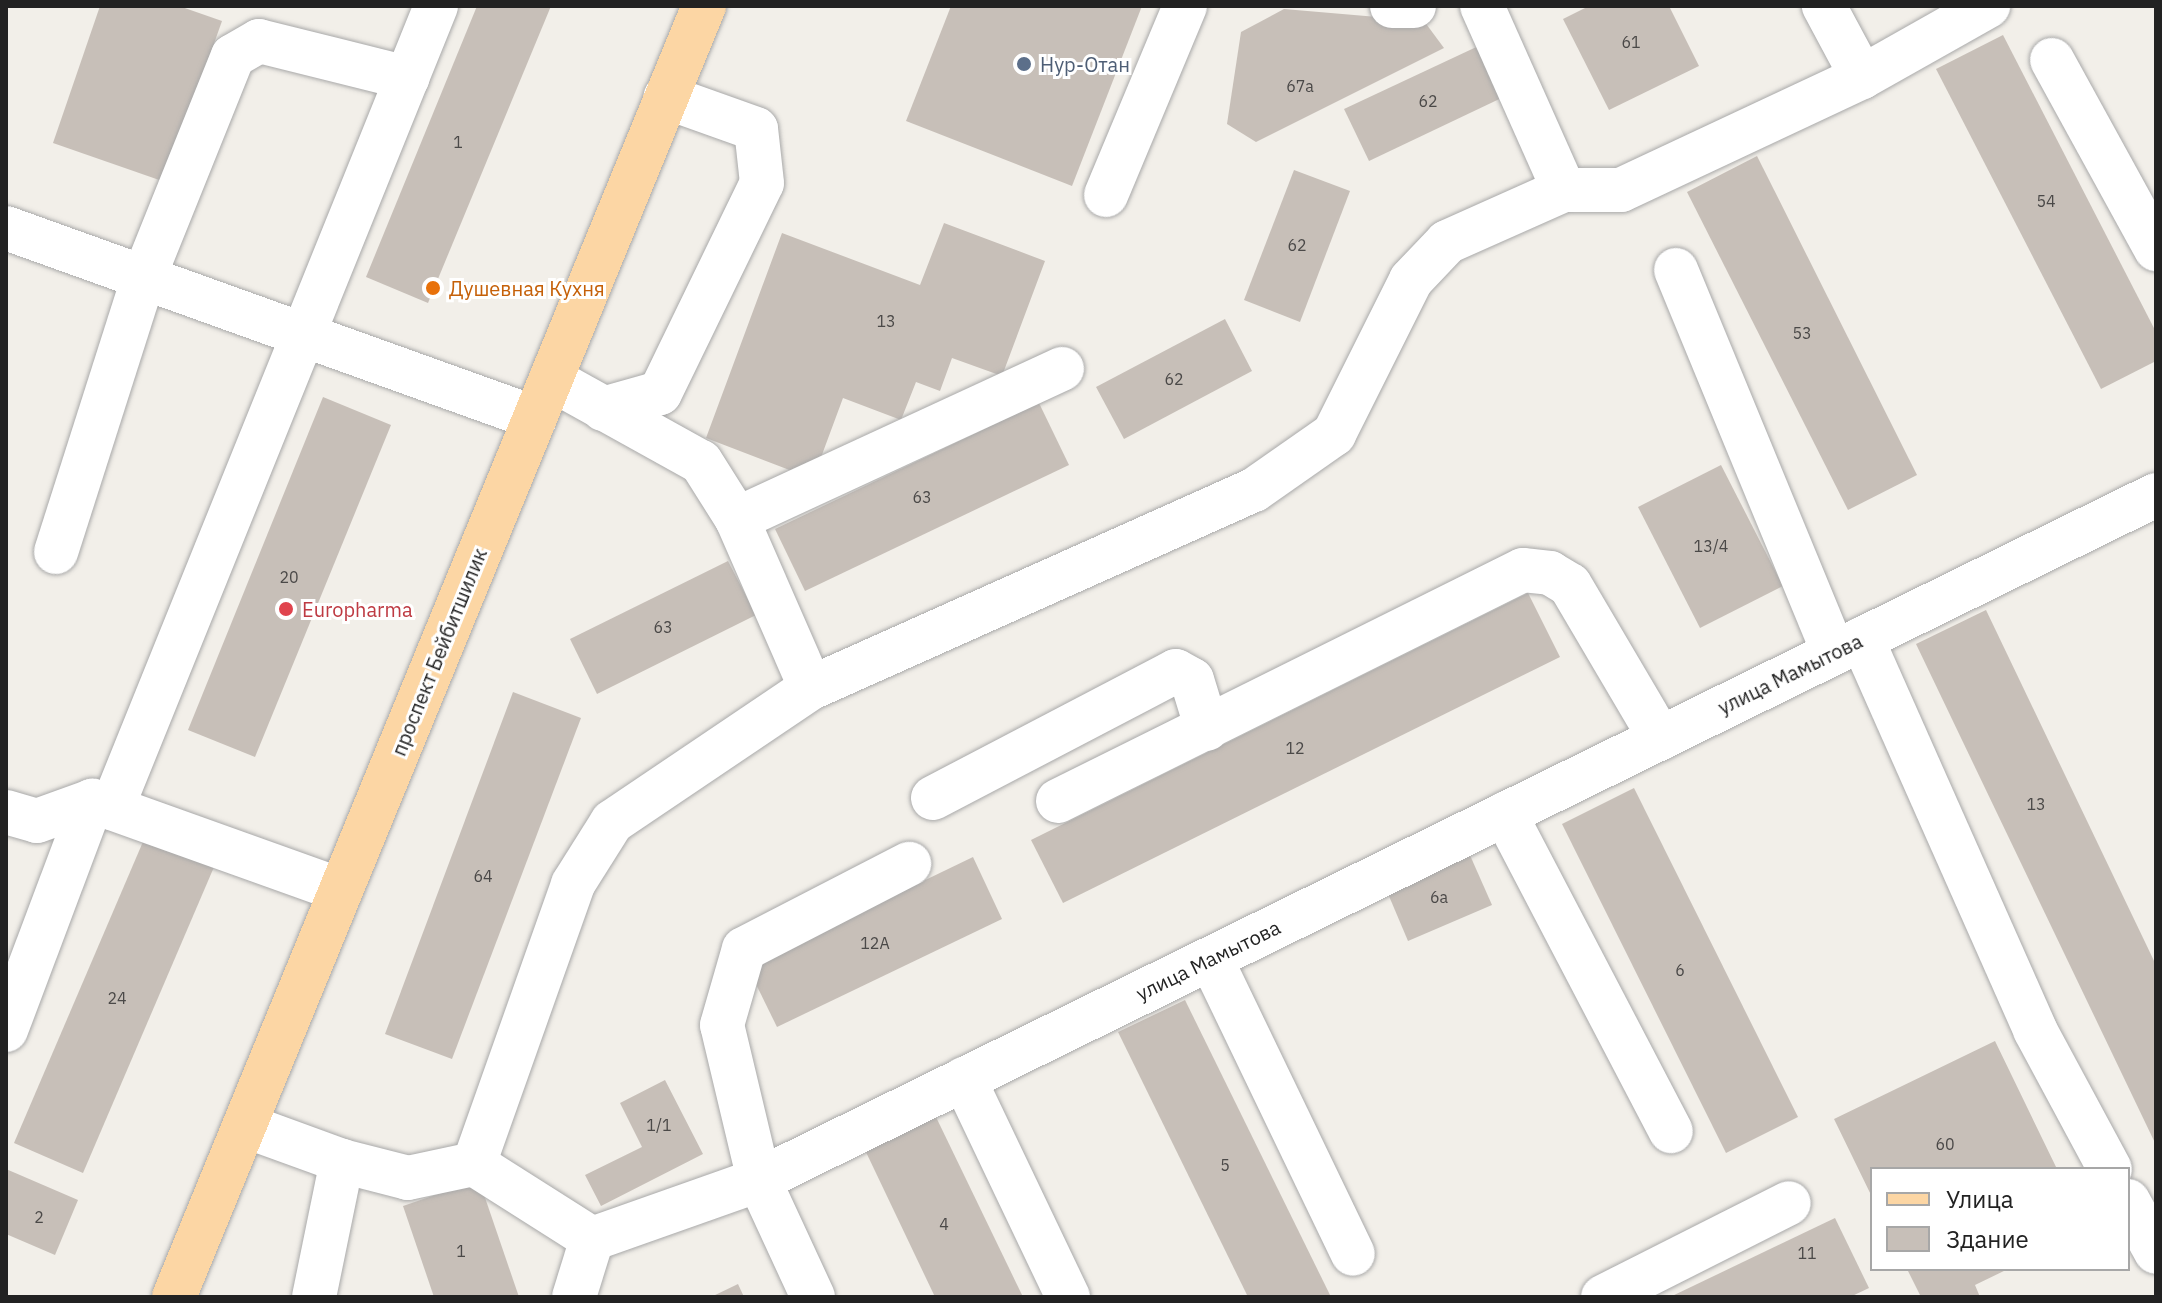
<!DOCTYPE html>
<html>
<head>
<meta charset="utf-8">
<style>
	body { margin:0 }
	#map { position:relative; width:2162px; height:1303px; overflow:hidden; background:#f2efe9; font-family:"IBM Plex Sans",sans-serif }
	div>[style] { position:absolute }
	.building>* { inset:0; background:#c7bfb8 }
	.roads { filter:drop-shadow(0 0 2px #a9a9a9) drop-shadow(0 0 2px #a9a9a9) }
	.minor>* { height:44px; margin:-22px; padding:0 22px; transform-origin:22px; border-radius:22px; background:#fff }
	.major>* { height:44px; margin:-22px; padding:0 22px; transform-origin:22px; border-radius:22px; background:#fcd6a4 }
	.dots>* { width:22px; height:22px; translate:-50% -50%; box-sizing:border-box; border:4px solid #fff; border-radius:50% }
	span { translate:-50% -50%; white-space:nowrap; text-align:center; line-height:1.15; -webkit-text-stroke:6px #fff; paint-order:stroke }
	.number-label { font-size:16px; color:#4b4948 }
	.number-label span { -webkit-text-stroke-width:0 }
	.service-label { font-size:20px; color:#4e5e75 }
	.left { translate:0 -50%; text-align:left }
	.food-label { font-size:20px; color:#c56008 }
	.health-label { font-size:20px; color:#be3a42 }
	.street-label { font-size:20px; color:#222 }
	.frame { position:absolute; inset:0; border:8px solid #222; pointer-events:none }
	.legend { position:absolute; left:1870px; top:1167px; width:260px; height:104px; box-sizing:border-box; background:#fff; border:2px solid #a7a7a7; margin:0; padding:10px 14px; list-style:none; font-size:24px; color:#222 }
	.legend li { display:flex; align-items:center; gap:16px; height:40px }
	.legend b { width:40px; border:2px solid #a7a7a7 }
</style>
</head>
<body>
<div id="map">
	<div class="building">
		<i style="clip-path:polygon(100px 6px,179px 6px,222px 21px,165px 182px,53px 143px)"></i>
		<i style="clip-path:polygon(477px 6px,551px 6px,428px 303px,366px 277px)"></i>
		<i style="clip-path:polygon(951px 6px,1142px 6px,1072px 186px,906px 121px)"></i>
		<i style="clip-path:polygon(1589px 6px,1669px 6px,1699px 66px,1609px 110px,1563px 19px)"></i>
		<i style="clip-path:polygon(1284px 9px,1424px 21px,1444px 48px,1256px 142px,1227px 124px,1241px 32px)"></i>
		<i style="clip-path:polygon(2003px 35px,2156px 332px,2156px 361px,2101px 389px,1936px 69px)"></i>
		<i style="clip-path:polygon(1487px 42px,1512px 93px,1369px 161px,1344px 109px)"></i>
		<i style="clip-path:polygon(1757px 156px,1917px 475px,1848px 510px,1687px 192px)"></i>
		<i style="clip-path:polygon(1294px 170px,1350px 191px,1300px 322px,1244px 300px)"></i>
		<i style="clip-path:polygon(944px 223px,1045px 261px,1002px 376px,952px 358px,940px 391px,916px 382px,901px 420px,843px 398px,813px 479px,706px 438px,782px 233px,920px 285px)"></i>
		<i style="clip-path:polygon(1225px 319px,1252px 371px,1124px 439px,1096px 387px)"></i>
		<i style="clip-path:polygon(323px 397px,391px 425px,255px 757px,188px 730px)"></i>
		<i style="clip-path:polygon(1039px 403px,1069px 465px,805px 591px,775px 529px)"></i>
		<i style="clip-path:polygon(1721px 465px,1783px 586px,1700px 628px,1638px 507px)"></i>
		<i style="clip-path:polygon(728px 561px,756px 615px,597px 694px,570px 639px)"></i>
		<i style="clip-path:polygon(1528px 593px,1560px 657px,1063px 903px,1031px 840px)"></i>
		<i style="clip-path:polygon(1986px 610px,2156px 965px,2156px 1145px,1916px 644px)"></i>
		<i style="clip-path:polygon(513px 692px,581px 718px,452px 1059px,385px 1034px)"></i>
		<i style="clip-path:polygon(1634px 788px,1798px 1117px,1726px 1153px,1562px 824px)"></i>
		<i style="clip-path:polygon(151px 823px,220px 853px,83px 1173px,14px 1143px)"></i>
		<i style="clip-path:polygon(1469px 853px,1492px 905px,1408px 941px,1386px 889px)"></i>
		<i style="clip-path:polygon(973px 857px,1002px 919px,777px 1027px,747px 966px)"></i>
		<i style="clip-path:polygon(1185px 1000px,1331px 1297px,1248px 1297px,1118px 1032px)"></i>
		<i style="clip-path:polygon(1995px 1041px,2057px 1169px,1872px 1169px,1872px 1197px,1834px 1119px)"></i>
		<i style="clip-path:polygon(665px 1080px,703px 1154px,601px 1206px,585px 1175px,642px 1147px,620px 1103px)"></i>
		<i style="clip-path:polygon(936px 1117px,1023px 1297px,935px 1297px,865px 1150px)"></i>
		<i style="clip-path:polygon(6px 1169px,78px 1200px,55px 1255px,6px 1234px)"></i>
		<i style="clip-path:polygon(479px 1180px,519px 1297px,434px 1297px,403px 1206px)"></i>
		<i style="clip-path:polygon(1835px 1218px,1869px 1288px,1850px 1297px,1670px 1297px)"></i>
		<i style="clip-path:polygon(1907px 1269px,2008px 1269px,1975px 1285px,1980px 1297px,1921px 1297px)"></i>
		<i style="clip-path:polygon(738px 1284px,744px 1297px,711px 1297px)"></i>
	</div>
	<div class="roads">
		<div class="minor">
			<i style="left:1392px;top:6px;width:22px"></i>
			<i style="left:1482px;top:6px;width:201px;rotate:66deg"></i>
			<i style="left:2052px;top:60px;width:216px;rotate:61.2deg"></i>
			<i style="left:1862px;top:77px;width:145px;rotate:-29.4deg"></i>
			<i style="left:1106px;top:195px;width:205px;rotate:-67.3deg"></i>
			<i style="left:6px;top:228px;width:562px;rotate:19.76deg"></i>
			<i style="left:1676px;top:270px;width:414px;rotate:67.6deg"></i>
			<i style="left:551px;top:379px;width:171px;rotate:29deg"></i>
			<i style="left:701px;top:462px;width:67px;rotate:57.7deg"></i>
			<i style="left:737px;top:519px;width:184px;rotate:66.4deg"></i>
			<i style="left:603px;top:409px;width:59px;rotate:-15.7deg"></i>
			<i style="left:660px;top:393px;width:233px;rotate:-64.1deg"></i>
			<i style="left:762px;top:183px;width:54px;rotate:-96.3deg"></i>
			<i style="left:756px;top:129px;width:96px;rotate:-160.4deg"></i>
			<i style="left:737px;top:519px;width:358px;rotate:-24.8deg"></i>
			<i style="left:56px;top:552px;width:289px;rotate:-72.3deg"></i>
			<i style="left:144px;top:277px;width:238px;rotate:-68.1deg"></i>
			<i style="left:233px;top:56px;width:30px;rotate:-30deg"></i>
			<i style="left:259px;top:41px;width:153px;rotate:14deg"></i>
			<i style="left:1862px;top:639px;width:428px;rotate:66.1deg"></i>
			<i style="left:2035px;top:1030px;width:158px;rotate:61.7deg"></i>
			<i style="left:933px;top:798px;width:274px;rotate:-27.6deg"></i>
			<i style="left:1176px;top:671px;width:18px;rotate:29deg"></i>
			<i style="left:1192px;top:680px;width:51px;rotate:73deg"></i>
			<i style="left:1058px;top:801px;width:519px;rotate:-26.42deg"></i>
			<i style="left:1523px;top:570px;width:27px;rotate:6deg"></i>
			<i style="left:1550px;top:573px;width:23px;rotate:31deg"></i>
			<i style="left:1570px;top:585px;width:178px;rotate:59.5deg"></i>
			<i style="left:112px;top:808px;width:865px;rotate:-68deg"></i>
			<i style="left:6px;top:812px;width:32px;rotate:16deg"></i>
			<i style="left:37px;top:821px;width:59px;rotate:-20deg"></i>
			<i style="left:92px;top:801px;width:264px;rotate:19.7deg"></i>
			<i style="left:1505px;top:814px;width:358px;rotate:62.4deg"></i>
			<i style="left:1211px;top:959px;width:327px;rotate:64.3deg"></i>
			<i style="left:6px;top:1030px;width:245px;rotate:-69.4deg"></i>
			<i style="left:964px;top:1079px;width:242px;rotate:64.5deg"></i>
			<i style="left:246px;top:1126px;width:102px;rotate:20deg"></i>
			<i style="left:342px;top:1161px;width:68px;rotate:14.4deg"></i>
			<i style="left:408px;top:1178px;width:67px;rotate:-12deg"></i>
			<i style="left:474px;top:1164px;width:140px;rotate:32.4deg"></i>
			<i style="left:592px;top:1239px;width:177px;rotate:-19.5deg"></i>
			<i style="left:759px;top:1180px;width:1556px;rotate:-26.12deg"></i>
			<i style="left:474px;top:1164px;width:297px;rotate:-70.5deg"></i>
			<i style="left:573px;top:884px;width:73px;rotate:-57.8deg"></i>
			<i style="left:612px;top:822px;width:240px;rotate:-34deg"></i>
			<i style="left:811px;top:688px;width:485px;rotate:-24.1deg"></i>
			<i style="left:1254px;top:490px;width:98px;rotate:-35deg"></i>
			<i style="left:1334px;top:434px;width:172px;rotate:-63.4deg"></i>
			<i style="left:1411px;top:280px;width:52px;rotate:-46.5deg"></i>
			<i style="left:1447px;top:242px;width:128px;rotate:-24deg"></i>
			<i style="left:1564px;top:190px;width:57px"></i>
			<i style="left:1621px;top:190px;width:266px;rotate:-25.1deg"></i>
			<i style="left:1862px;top:77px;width:81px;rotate:-118.2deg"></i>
			<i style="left:2128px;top:1201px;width:58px;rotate:61.2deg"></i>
			<i style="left:314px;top:1297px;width:139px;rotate:-78.4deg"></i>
			<i style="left:574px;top:1297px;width:61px;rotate:-72.8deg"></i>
			<i style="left:813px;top:1297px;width:129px;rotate:-114.8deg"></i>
			<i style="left:759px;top:1180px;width:159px;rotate:-103.4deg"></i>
			<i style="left:722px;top:1025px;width:79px;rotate:-73.9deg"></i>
			<i style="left:744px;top:949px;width:186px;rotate:-27.3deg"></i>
			<i style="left:1603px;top:1297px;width:208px;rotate:-26.8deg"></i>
		</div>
		<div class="major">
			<i style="left:174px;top:1297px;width:1396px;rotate:-67.68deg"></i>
		</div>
	</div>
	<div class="dots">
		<i style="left:1024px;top:64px;background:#5c6f8a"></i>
		<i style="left:433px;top:288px;background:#e8710a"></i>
		<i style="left:286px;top:609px;background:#e0444e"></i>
	</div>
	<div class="number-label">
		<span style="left:1631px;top:42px">61</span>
		<span style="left:1300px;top:86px">67а</span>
		<span style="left:1428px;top:101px">62</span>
		<span style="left:458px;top:142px">1</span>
		<span style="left:2046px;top:201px">54</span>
		<span style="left:1297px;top:245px">62</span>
		<span style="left:886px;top:321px">13</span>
		<span style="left:1802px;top:333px">53</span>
		<span style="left:1174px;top:379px">62</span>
		<span style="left:922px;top:497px">63</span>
		<span style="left:1711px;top:546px">13/4</span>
		<span style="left:289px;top:577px">20</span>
		<span style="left:663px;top:627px">63</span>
		<span style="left:1295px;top:748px">12</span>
		<span style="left:2036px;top:804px">13</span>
		<span style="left:483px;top:876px">64</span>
		<span style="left:1439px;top:897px">6а</span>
		<span style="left:875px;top:943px">12А</span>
		<span style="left:1680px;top:970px">6</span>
		<span style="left:117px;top:998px">24</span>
		<span style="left:659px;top:1125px">1/1</span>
		<span style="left:1945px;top:1144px">60</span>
		<span style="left:1225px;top:1165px">5</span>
		<span style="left:39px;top:1217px">2</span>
		<span style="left:944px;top:1224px">4</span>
		<span style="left:461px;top:1251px">1</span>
		<span style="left:1807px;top:1253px">11</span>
	</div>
	<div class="service-label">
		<span class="left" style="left:1040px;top:64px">Нур-Отан</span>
	</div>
	<div class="food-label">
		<span class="left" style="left:449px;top:288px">Душевная Кухня</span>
	</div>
	<div class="health-label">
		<span class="left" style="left:302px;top:609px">Europharma</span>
	</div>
	<div class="street-label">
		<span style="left:439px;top:652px;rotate:-68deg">проспект Бейбитшилик</span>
		<span style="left:1790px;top:674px;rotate:-26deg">улица Мамытова</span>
		<span style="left:1208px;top:960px;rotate:-26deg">улица Мамытова</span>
	</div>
	<div class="frame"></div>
	<ul class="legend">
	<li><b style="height:10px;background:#fcd6a4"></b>Улица</li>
	<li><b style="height:22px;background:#c7bfb8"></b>Здание</li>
	</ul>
</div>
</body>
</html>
